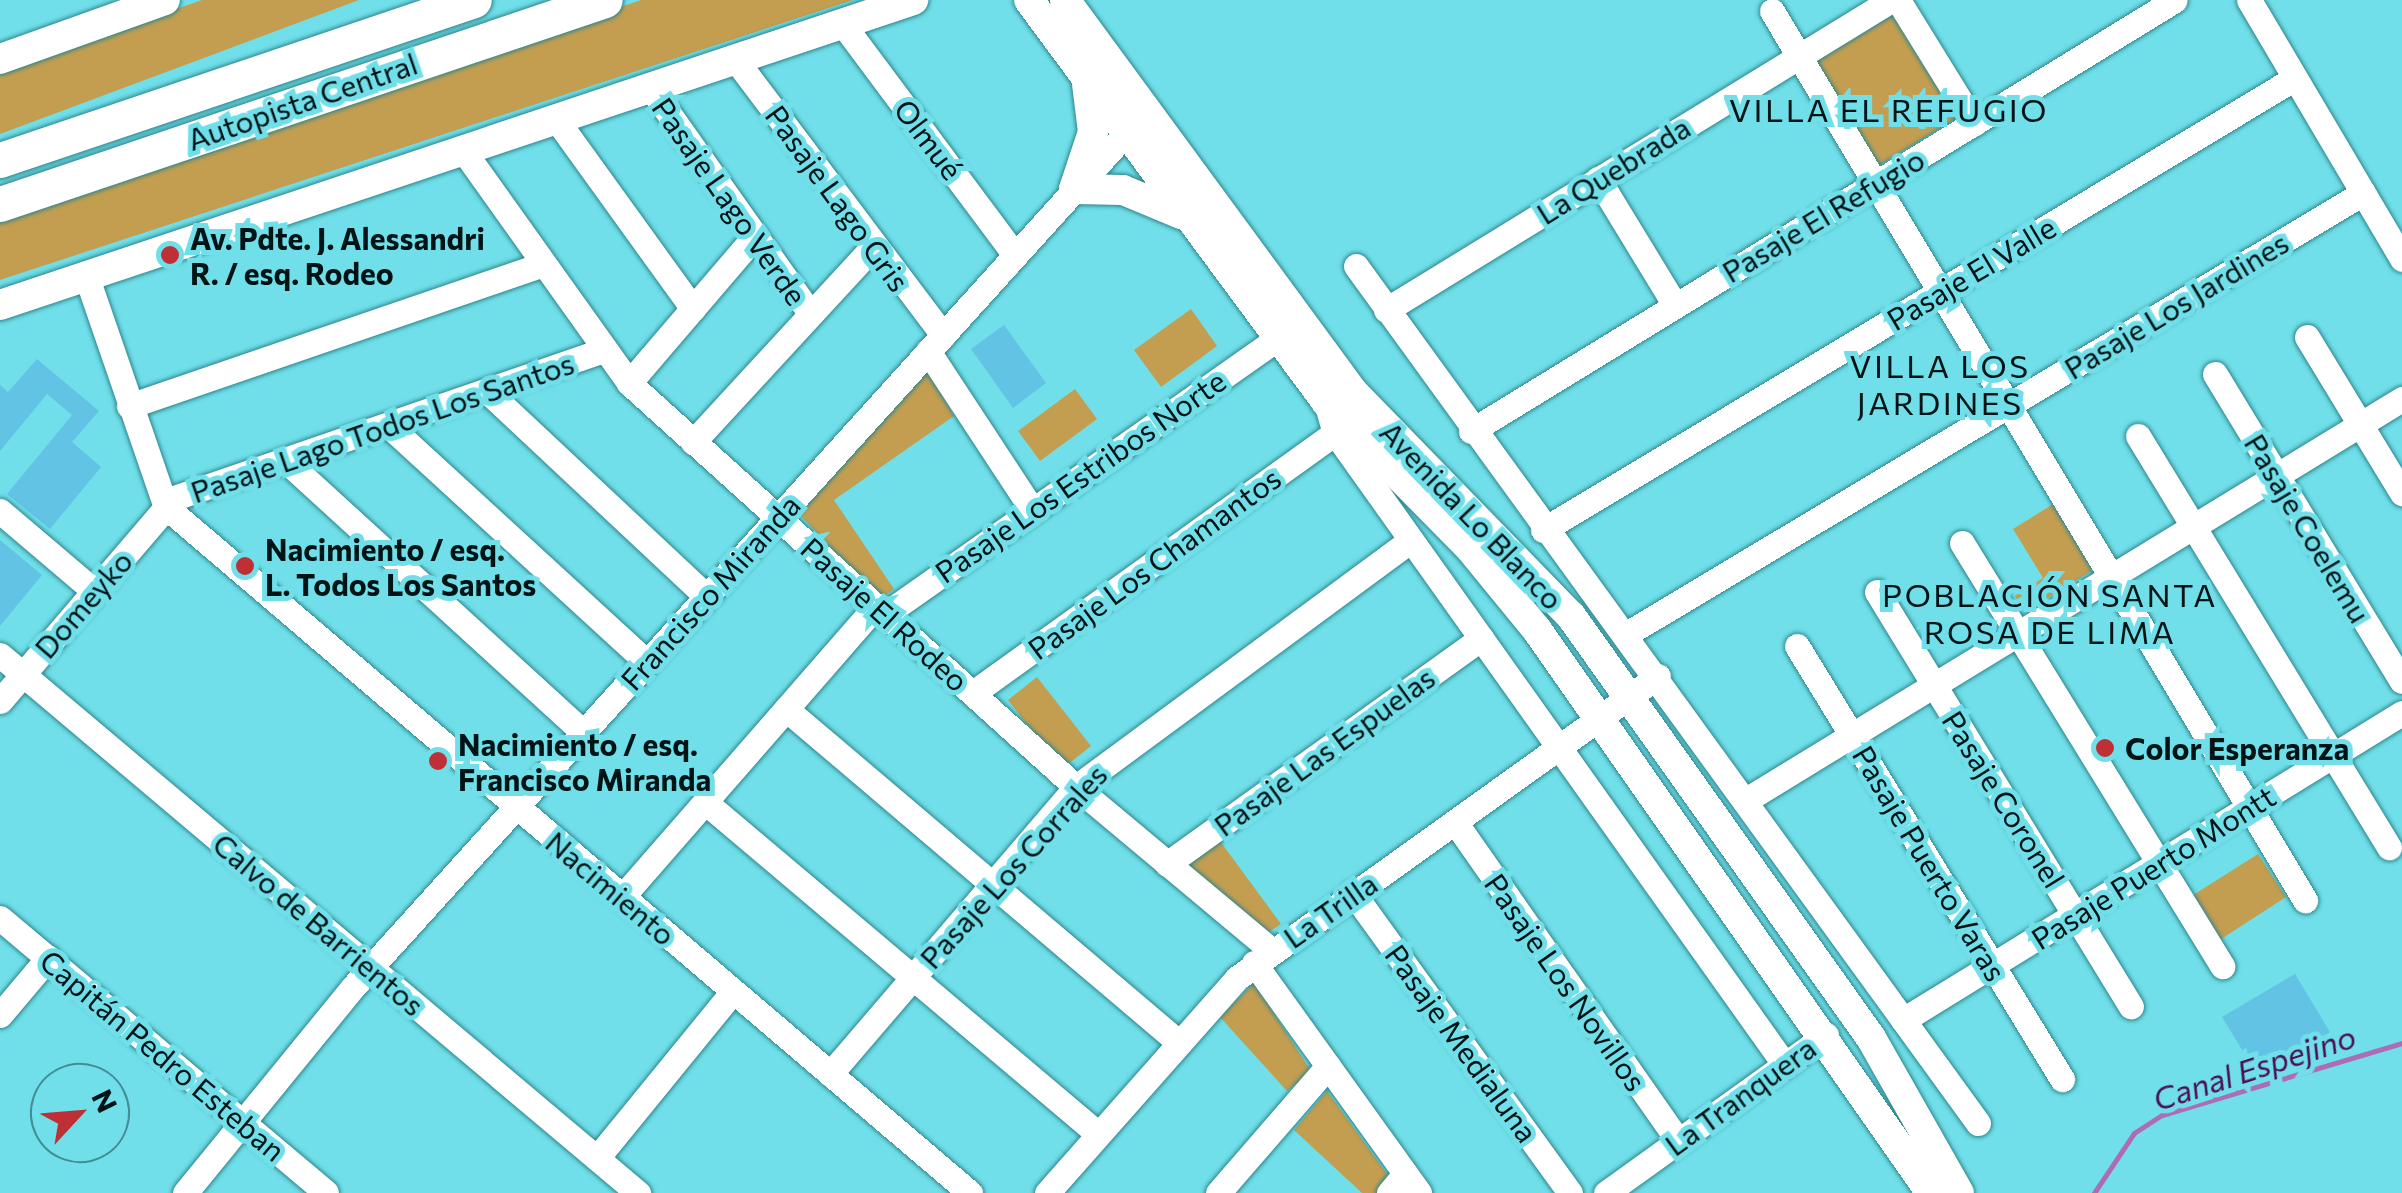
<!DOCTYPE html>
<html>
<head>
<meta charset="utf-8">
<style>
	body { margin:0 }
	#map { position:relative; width:2402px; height:1193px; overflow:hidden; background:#70dfe9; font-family:Commissioner,sans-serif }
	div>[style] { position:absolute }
	.green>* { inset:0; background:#c49e50 }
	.stream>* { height:5px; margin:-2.5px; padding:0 2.5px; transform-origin:2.5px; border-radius:2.5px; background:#ae6cb6 }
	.building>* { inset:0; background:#62c3e4 }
	.roads { filter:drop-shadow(0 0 2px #2d858c) drop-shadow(0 0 2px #2d858c) }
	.minor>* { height:25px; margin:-12.5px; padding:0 12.5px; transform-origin:12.5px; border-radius:12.5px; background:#fff }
	.major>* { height:30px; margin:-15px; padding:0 15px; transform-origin:15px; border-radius:15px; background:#fff }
	.highway>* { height:35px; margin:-17.5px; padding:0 17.5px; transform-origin:17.5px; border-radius:17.5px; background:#fff }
	.dots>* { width:28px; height:28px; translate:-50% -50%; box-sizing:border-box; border:5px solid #70dfe9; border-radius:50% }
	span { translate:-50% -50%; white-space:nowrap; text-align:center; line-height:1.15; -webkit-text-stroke:10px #70dfe9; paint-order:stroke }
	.street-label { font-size:30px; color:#001315 }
	.poi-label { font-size:30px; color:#001315; font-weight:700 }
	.left { translate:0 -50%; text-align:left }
	.neighbourhood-label { font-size:32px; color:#001315; letter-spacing:2.5px }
	.water-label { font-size:32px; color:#4d0e54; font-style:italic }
	.north { position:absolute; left:30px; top:1063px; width:100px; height:100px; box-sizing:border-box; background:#70dfe9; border:2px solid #438d94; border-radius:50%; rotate:64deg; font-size:28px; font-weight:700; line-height:40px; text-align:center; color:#001315 }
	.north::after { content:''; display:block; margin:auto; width:35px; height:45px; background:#bf2f36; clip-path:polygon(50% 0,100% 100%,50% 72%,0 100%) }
</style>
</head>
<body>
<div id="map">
	<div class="green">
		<i style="clip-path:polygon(202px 0,359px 0,0 134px,0 70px)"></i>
		<i style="clip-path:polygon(641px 0,853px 0,0 280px,0 221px)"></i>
		<i style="clip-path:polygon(1890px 9px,1957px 118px,1876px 167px,1810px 58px)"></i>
		<i style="clip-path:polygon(1191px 309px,1217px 346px,1161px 387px,1134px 350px)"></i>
		<i style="clip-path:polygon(927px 370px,954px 416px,834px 500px,894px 589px,880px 599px,798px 513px)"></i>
		<i style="clip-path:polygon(1075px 389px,1097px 419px,1040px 461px,1018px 431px)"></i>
		<i style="clip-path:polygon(2053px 504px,2093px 570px,2024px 612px,2015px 596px,2043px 578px,2013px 529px)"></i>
		<i style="clip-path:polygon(1037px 677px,1091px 746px,1062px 769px,1008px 700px)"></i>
		<i style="clip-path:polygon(1220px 841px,1281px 924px,1260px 938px,1182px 870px)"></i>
		<i style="clip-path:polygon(2258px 854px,2286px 897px,2215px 943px,2187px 899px)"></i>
		<i style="clip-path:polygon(1254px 983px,1311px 1071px,1287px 1091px,1220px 1017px)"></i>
		<i style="clip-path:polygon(1327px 1091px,1390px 1178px,1378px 1193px,1362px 1193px,1294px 1130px)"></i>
	</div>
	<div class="stream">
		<i style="left:2094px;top:1193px;width:72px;rotate:-56.3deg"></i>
		<i style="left:2134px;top:1133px;width:33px;rotate:-33deg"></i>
		<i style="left:2162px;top:1115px;width:251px;rotate:-16.7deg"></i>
	</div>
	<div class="building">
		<i style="clip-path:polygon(1004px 325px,1046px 383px,1013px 408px,971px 349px)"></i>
		<i style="clip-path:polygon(37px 359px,99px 411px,72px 442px,101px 467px,50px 529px,7px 494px,72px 415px,47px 394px,0 451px,0 385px,8px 392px)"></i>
		<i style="clip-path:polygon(0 540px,42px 575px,0 626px)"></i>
		<i style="clip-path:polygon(2295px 974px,2330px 1032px,2258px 1076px,2222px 1017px)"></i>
	</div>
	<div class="roads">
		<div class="minor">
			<i style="left:1898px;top:0;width:145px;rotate:58.3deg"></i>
			<i style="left:2249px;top:0;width:301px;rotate:59.4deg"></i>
			<i style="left:1772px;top:11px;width:1037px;rotate:59.06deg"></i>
			<i style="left:842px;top:23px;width:289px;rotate:53.3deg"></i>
			<i style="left:735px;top:59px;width:346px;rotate:53deg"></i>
			<i style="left:650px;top:87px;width:278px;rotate:54.7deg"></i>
			<i style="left:556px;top:119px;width:234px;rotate:54.2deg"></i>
			<i style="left:463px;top:150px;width:286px;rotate:54.5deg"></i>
			<i style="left:629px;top:383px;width:603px;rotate:42.11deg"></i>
			<i style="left:1076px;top:787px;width:254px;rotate:39.9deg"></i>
			<i style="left:1598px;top:179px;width:148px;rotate:58.6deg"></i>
			<i style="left:1356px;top:266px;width:1059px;rotate:54.03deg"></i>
			<i style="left:86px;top:275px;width:245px;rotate:71deg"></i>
			<i style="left:166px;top:507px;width:1057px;rotate:40.47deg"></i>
			<i style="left:1386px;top:310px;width:593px;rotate:-31.54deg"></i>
			<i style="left:2307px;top:337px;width:183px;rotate:58.7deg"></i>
			<i style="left:928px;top:351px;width:188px;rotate:56.7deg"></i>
			<i style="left:2215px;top:374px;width:359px;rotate:58.7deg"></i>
			<i style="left:629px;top:383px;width:194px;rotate:-49.4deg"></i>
			<i style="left:487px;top:391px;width:300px;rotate:43.1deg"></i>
			<i style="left:1326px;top:402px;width:32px;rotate:74deg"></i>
			<i style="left:1335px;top:433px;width:776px;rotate:54.55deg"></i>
			<i style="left:129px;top:406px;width:435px;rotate:-18.9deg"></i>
			<i style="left:388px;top:425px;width:351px;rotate:42.5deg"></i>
			<i style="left:1471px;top:431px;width:825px;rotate:-31.48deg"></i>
			<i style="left:2138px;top:436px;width:482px;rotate:58.6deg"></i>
			<i style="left:693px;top:442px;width:267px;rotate:-47.3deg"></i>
			<i style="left:285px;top:460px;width:403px;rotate:42.4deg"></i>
			<i style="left:0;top:511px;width:123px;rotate:40.4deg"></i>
			<i style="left:1543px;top:530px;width:877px;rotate:-31.01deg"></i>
			<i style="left:1962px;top:543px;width:497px;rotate:58.4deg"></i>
			<i style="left:1877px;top:592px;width:486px;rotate:58.5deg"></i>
			<i style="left:884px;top:615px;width:480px;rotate:-35.1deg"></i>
			<i style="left:1628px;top:633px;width:857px;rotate:-30.91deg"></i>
			<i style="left:1797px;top:646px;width:508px;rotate:58.53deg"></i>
			<i style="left:0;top:655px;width:835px;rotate:40.14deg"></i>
			<i style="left:973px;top:693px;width:446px;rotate:-35.7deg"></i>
			<i style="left:0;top:701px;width:267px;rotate:-49.4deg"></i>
			<i style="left:174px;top:498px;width:452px;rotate:-19deg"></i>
			<i style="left:786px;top:709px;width:513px;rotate:40.33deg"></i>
			<i style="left:1746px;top:800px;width:769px;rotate:-31.44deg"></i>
			<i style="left:705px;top:802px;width:513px;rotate:40.18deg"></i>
			<i style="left:1455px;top:822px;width:389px;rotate:55deg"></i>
			<i style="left:1167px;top:864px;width:387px;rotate:-35.7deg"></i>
			<i style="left:1353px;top:893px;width:370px;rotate:54.1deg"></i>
			<i style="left:622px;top:897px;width:386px;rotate:-48.9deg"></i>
			<i style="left:0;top:918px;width:426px;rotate:40.1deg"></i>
			<i style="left:1254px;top:963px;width:283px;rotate:54.3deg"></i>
			<i style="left:0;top:1015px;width:75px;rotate:-49.9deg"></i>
			<i style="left:1903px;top:1020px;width:586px;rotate:-31.6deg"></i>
			<i style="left:830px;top:1074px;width:378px;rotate:-49.4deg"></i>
			<i style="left:1076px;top:787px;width:416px;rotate:-36.4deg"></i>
			<i style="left:597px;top:1158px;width:215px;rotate:-50.8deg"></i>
			<i style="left:185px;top:1193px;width:266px;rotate:-50.8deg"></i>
			<i style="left:353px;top:987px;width:1152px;rotate:-47.85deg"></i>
			<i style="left:1047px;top:1193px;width:287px;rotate:-48.5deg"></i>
			<i style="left:1237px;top:978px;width:518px;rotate:-35.65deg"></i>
			<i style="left:1218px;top:1193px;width:168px;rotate:-49.1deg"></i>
			<i style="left:1389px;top:1193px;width:25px;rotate:-50deg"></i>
			<i style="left:1606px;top:1193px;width:271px;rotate:-35.7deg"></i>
		</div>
		<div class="major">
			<i style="left:1029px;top:0;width:500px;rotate:53.5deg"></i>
			<i style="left:1326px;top:402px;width:205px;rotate:45.4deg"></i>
			<i style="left:1470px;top:548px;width:106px;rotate:50.7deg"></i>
			<i style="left:1537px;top:630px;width:687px;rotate:55.01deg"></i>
			<i style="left:1065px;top:0;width:485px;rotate:53.7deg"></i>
			<i style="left:1352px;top:391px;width:314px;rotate:45.8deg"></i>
			<i style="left:1571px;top:616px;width:518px;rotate:54.59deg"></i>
			<i style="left:1871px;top:1038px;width:178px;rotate:60.4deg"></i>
			<i style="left:0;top:59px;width:175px;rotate:-19.7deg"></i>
			<i style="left:1074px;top:189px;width:49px;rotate:1.2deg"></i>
			<i style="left:1123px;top:190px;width:63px;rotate:22.5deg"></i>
			<i style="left:1074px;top:189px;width:60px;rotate:-71.6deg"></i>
			<i style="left:1093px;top:132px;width:48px;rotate:-97.1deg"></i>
			<i style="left:0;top:305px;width:963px;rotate:-18.47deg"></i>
		</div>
		<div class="highway">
			<i style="left:0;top:160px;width:500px;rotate:-18.65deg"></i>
			<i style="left:0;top:204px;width:638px;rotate:-18.63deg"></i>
		</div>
	</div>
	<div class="dots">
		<i style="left:170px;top:255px;background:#bf2f36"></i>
		<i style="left:245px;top:566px;background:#bf2f36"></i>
		<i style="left:2105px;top:748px;background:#bf2f36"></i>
		<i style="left:438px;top:761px;background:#bf2f36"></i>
	</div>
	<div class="street-label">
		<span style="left:302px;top:101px;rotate:-19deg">Autopista Central</span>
		<span style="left:929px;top:139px;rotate:53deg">Olmué</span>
		<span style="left:1613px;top:170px;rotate:-32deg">La Quebrada</span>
		<span style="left:838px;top:198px;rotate:54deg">Pasaje Lago Gris</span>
		<span style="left:730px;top:201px;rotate:55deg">Pasaje Lago Verde</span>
		<span style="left:1823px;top:215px;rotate:-31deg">Pasaje El Refugio</span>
		<span style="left:1971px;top:273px;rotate:-31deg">Pasaje El Valle</span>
		<span style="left:2176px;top:305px;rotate:-31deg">Pasaje Los Jardines</span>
		<span style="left:382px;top:427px;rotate:-19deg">Pasaje Lago Todos Los Santos</span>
		<span style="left:1080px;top:476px;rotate:-35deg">Pasaje Los Estribos Norte</span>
		<span style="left:1472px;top:515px;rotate:46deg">Avenida Lo Blanco</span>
		<span style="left:2308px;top:528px;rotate:59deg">Pasaje Coelemu</span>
		<span style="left:1154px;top:563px;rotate:-36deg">Pasaje Los Chamantos</span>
		<span style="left:710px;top:592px;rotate:-48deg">Francisco Miranda</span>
		<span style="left:83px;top:604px;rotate:-49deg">Domeyko</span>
		<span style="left:885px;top:614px;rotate:42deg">Pasaje El Rodeo</span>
		<span style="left:1324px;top:751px;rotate:-36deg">Pasaje Las Espuelas</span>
		<span style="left:2004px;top:799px;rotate:58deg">Pasaje Coronel</span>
		<span style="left:1930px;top:863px;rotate:59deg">Pasaje Puerto Varas</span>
		<span style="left:1013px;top:866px;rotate:-48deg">Pasaje Los Corrales</span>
		<span style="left:2153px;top:867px;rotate:-32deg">Pasaje Puerto Montt</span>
		<span style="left:611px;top:888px;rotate:40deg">Nacimiento</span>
		<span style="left:1330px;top:910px;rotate:-35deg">La Trilla</span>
		<span style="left:319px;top:924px;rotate:40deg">Calvo de Barrientos</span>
		<span style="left:1566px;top:982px;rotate:55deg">Pasaje Los Novillos</span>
		<span style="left:1462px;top:1043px;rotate:54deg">Pasaje Medialuna</span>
		<span style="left:163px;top:1055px;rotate:40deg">Capitán Pedro Esteban</span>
		<span style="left:1740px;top:1096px;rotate:-36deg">La Tranquera</span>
	</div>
	<div class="poi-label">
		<span class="left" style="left:190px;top:255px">Av. Pdte. J. Alessandri<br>R. / esq. Rodeo</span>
		<span class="left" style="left:265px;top:566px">Nacimiento / esq.<br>L. Todos Los Santos</span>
		<span class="left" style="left:458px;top:761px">Nacimiento / esq.<br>Francisco Miranda</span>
		<span class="left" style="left:2125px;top:748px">Color Esperanza</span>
	</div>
	<div class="neighbourhood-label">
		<span style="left:1889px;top:109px">VILLA EL REFUGIO</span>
		<span style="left:1940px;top:384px">VILLA LOS<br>JARDINES</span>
		<span style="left:2050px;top:613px">POBLACIÓN SANTA<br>ROSA DE LIMA</span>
	</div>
	<div class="water-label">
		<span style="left:2254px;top:1067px;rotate:-18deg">Canal Espejino</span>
	</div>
	<div class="north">N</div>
</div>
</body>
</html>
